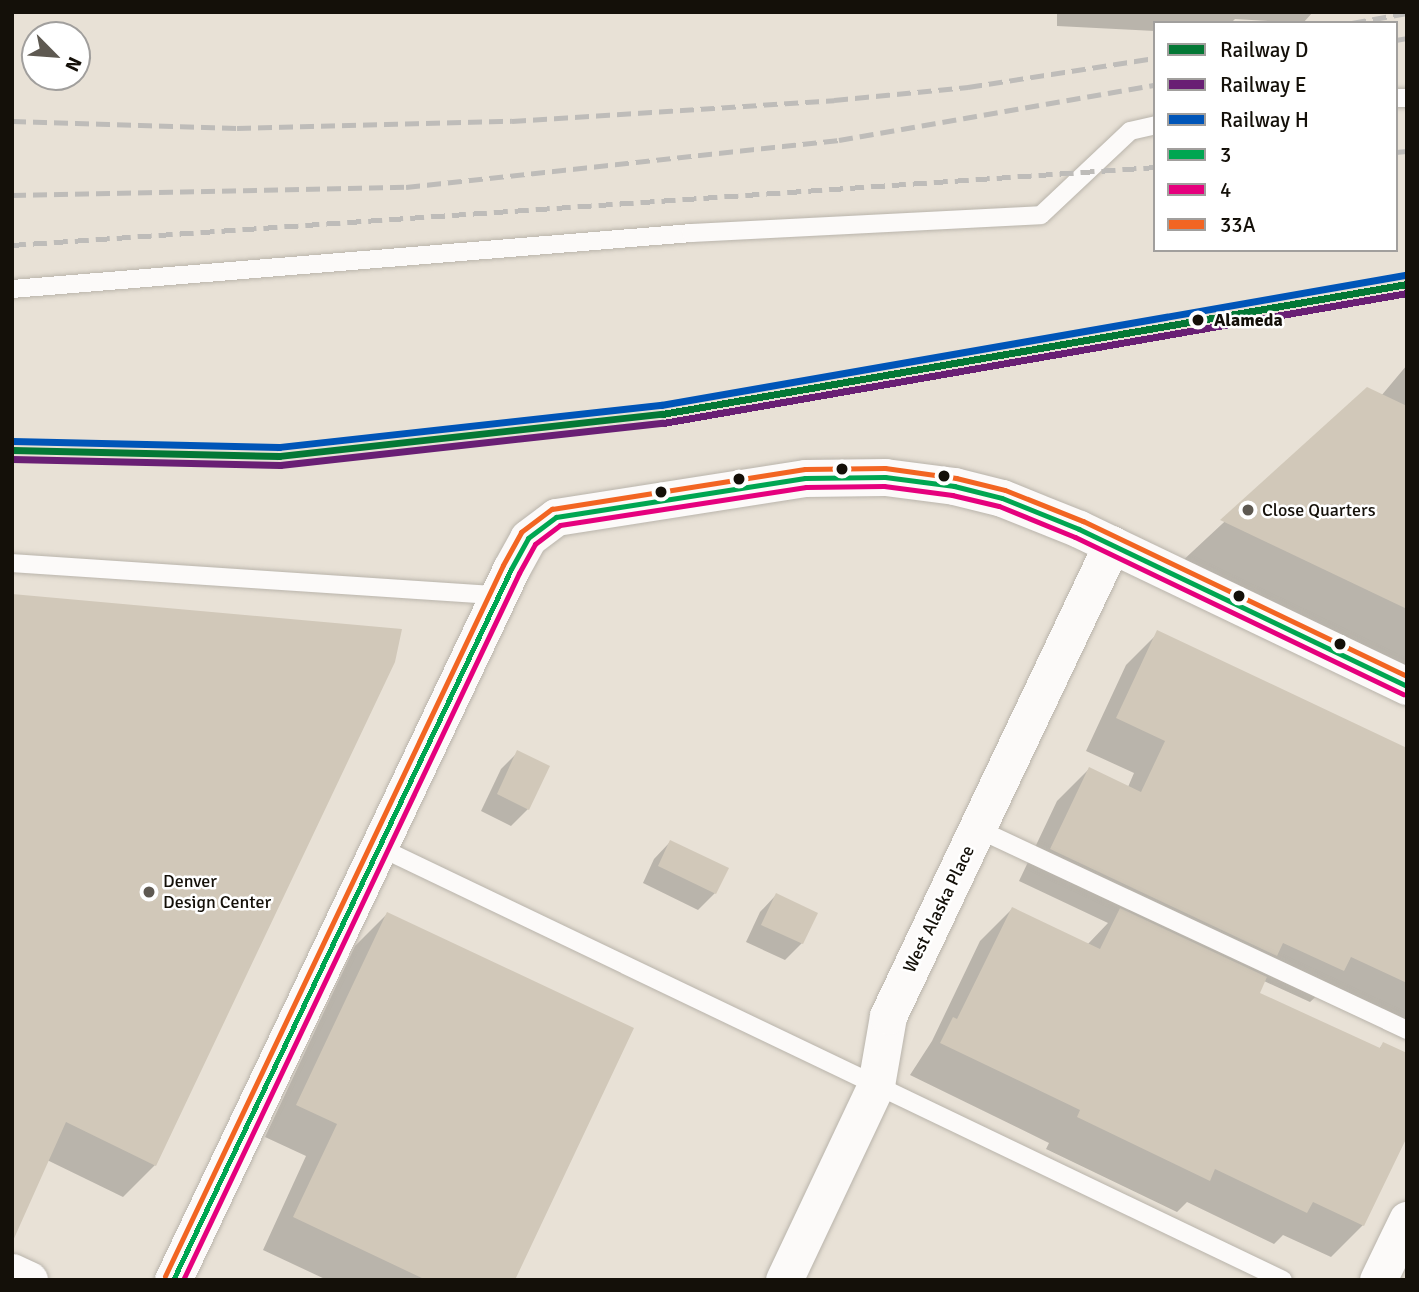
<!DOCTYPE html>
<html>
<head>
<meta charset="utf-8">
<style>
	body { margin:0 }
	#map { position:relative; width:1419px; height:1292px; overflow:hidden; background:#e8e1d6; font-family:Signika,sans-serif }
	div>[style] { position:absolute }
	.shadow>* { inset:0; background:#0003 }
	.building>* { inset:0; background:#d1c8b9 }
	.roads { filter:drop-shadow(0 0 2px #b9b4ab) drop-shadow(0 0 2px #b9b4ab) }
	.service>* { height:18px; margin:-9px; padding:0 9px; transform-origin:9px; border-radius:9px; background:#fcfaf9 }
	.minor>* { height:37px; margin:-18.5px; padding:0 18.5px; transform-origin:18.5px; border-radius:18.5px; background:#fcfaf9 }
	.rail>* { height:5px; margin-top:-2.5px; transform-origin:0; background:repeating-linear-gradient(90deg,#bebcb9 0 14px,transparent 0 21px) }
	.bus-1>* { height:5px; margin:-2.5px; padding:0 2.5px; transform-origin:2.5px; border-radius:2.5px; background:#00a651 }
	.bus-2>* { height:5px; margin:-2.5px; padding:0 2.5px; transform-origin:2.5px; border-radius:2.5px; background:#e5007d }
	.bus-3>* { height:5px; margin:-2.5px; padding:0 2.5px; transform-origin:2.5px; border-radius:2.5px; background:#f26522 }
	.rail-1>* { height:7px; margin:-3.5px; padding:0 3.5px; transform-origin:3.5px; border-radius:3.5px; background:#047835 }
	.rail-2>* { height:7px; margin:-3.5px; padding:0 3.5px; transform-origin:3.5px; border-radius:3.5px; background:#691f74 }
	.rail-3>* { height:7px; margin:-3.5px; padding:0 3.5px; transform-origin:3.5px; border-radius:3.5px; background:#0055b8 }
	.dots>* { width:19px; height:19px; translate:-50% -50%; box-sizing:border-box; border:4px solid #fff; border-radius:50% }
	span { translate:-50% -50%; white-space:nowrap; text-align:center; line-height:1.15; -webkit-text-stroke:5px #fff; paint-order:stroke }
	.stop-label { font-size:18px; color:#141009; font-weight:700 }
	.left { translate:0 -50%; text-align:left }
	.poi-label { font-size:18px; color:#141009 }
	.street-label { font-size:18px; color:#141009 }
	.frame { position:absolute; inset:0; border:14px solid #141009; pointer-events:none }
	.legend { position:absolute; left:1153px; top:21px; width:245px; height:231px; box-sizing:border-box; background:#fff; border:2px solid #a19f9d; margin:0; padding:9px 12px; list-style:none; font-size:21px; color:#141009 }
	.legend li { display:flex; align-items:center; gap:14px; height:35px }
	.legend b { width:35px; border:2px solid #a19f9d }
	.north { position:absolute; left:21px; top:21px; width:70px; height:70px; box-sizing:border-box; background:#fff; border:2px solid #a19f9d; border-radius:50%; rotate:115deg; font-size:19px; font-weight:700; line-height:28px; text-align:center; color:#141009 }
	.north::after { content:''; display:block; margin:auto; width:24px; height:32px; background:#5e5951; clip-path:polygon(50% 0,100% 100%,50% 72%,0 100%) }
</style>
</head>
<body>
<div id="map">
	<div class="shadow">
		<i style="clip-path:polygon(1057px 12px,1313px 12px,1303px 23px,1235px 19px,1231px 23px,1155px 23px,1155px 31px,1057px 26px)"></i>
		<i style="clip-path:polygon(1407px 365px,1407px 673px,1178px 565px,1367px 389px,1381px 396px)"></i>
		<i style="clip-path:polygon(12px 596px,155px 1165px,123px 1197px,47px 1160px)"></i>
		<i style="clip-path:polygon(1158px 633px,1407px 750px,1407px 1030px,1323px 990px,1310px 1002px,1264px 981px,1258px 993px,1378px 1050px,1383px 1044px,1363px 1225px,1331px 1257px,1283px 1235px,1274px 1244px,1187px 1202px,1177px 1212px,1046px 1149px,1049px 1143px,910px 1075px,932px 1041px,980px 941px,1012px 909px,1087px 945px,1108px 923px,1019px 881px,1057px 801px,1089px 769px,1128px 787px,1134px 773px,1086px 751px,1126px 665px)"></i>
		<i style="clip-path:polygon(518px 752px,528px 809px,511px 826px,481px 811px,501px 769px)"></i>
		<i style="clip-path:polygon(670px 842px,715px 893px,698px 910px,643px 883px,654px 859px)"></i>
		<i style="clip-path:polygon(776px 895px,802px 943px,785px 960px,746px 942px,760px 912px)"></i>
		<i style="clip-path:polygon(387px 914px,513px 1280px,327px 1280px,263px 1250px,306px 1156px,265px 1137px,355px 946px)"></i>
	</div>
	<div class="building">
		<i style="clip-path:polygon(1367px 387px,1407px 406px,1407px 609px,1220px 520px)"></i>
		<i style="clip-path:polygon(12px 594px,402px 629px,395px 662px,156px 1166px,66px 1122px,12px 1243px)"></i>
		<i style="clip-path:polygon(1157px 630px,1407px 748px,1407px 983px,1351px 957px,1344px 971px,1283px 943px,1277px 956px,1050px 849px,1089px 767px,1141px 792px,1165px 741px,1116px 718px)"></i>
		<i style="clip-path:polygon(517px 750px,550px 766px,529px 810px,497px 794px)"></i>
		<i style="clip-path:polygon(670px 840px,729px 868px,716px 894px,658px 866px)"></i>
		<i style="clip-path:polygon(776px 893px,818px 913px,803px 944px,761px 925px)"></i>
		<i style="clip-path:polygon(1012px 907px,1100px 949px,1120px 908px,1267px 977px,1260px 993px,1380px 1048px,1383px 1042px,1407px 1053px,1407px 1137px,1364px 1226px,1313px 1202px,1307px 1213px,1215px 1169px,1210px 1181px,1077px 1117px,1080px 1110px,940px 1043px,953px 1017px,957px 1019px)"></i>
		<i style="clip-path:polygon(387px 912px,634px 1028px,515px 1280px,426px 1280px,293px 1217px,337px 1124px,296px 1105px)"></i>
	</div>
	<div class="roads">
		<div class="service">
			<i style="left:1396px;top:98px;width:11px"></i>
			<i style="left:12px;top:289px;width:681px;rotate:-4.71deg"></i>
			<i style="left:691px;top:233px;width:350px;rotate:-2.9deg"></i>
			<i style="left:1041px;top:215px;width:122px;rotate:-43.3deg"></i>
			<i style="left:1130px;top:131px;width:26px;rotate:-13deg"></i>
			<i style="left:12px;top:563px;width:488px;rotate:3.8deg"></i>
			<i style="left:978px;top:829px;width:474px;rotate:25.1deg"></i>
			<i style="left:379px;top:847px;width:1002px;rotate:25.59deg"></i>
		</div>
		<div class="minor">
			<i style="left:12px;top:1272px;width:19px;rotate:25deg"></i>
			<i style="left:173px;top:1280px;width:787px;rotate:-64.57deg"></i>
			<i style="left:511px;top:569px;width:35px;rotate:-61deg"></i>
			<i style="left:528px;top:538px;width:35px;rotate:-37deg"></i>
			<i style="left:556px;top:517px;width:252px;rotate:-8.9deg"></i>
			<i style="left:805px;top:478px;width:80px;rotate:-0.7deg"></i>
			<i style="left:885px;top:477px;width:70px;rotate:7.4deg"></i>
			<i style="left:954px;top:486px;width:49px;rotate:14deg"></i>
			<i style="left:1002px;top:498px;width:83px;rotate:21.9deg"></i>
			<i style="left:1079px;top:529px;width:364px;rotate:25.6deg"></i>
			<i style="left:784px;top:1280px;width:216px;rotate:-64.7deg"></i>
			<i style="left:876px;top:1085px;width:70px;rotate:-80.1deg"></i>
			<i style="left:888px;top:1016px;width:522px;rotate:-64.61deg"></i>
			<i style="left:1378px;top:1280px;width:67px;rotate:-64.2deg"></i>
		</div>
	</div>
	<div class="rail">
		<i style="left:1352px;top:23px;width:56px;rotate:-10.3deg"></i>
		<i style="left:1396px;top:40px;width:11px;rotate:-10deg"></i>
		<i style="left:12px;top:121px;width:225px;rotate:1.8deg"></i>
		<i style="left:237px;top:128px;width:275px;rotate:-1.5deg"></i>
		<i style="left:512px;top:121px;width:323px;rotate:-3.7deg"></i>
		<i style="left:834px;top:100px;width:135px;rotate:-5.5deg"></i>
		<i style="left:968px;top:87px;width:189px;rotate:-8.8deg"></i>
		<i style="left:1396px;top:152px;width:11px;rotate:-5deg"></i>
		<i style="left:12px;top:195px;width:394px;rotate:-1.2deg"></i>
		<i style="left:406px;top:187px;width:436px;rotate:-6.2deg"></i>
		<i style="left:839px;top:140px;width:321px;rotate:-9.9deg"></i>
		<i style="left:12px;top:245px;width:1146px;rotate:-3.9deg"></i>
	</div>
	<div class="bus-1">
		<i style="left:173px;top:1280px;width:787px;rotate:-64.57deg"></i>
		<i style="left:511px;top:569px;width:35px;rotate:-61deg"></i>
		<i style="left:528px;top:538px;width:35px;rotate:-37deg"></i>
		<i style="left:556px;top:517px;width:252px;rotate:-8.9deg"></i>
		<i style="left:805px;top:478px;width:80px;rotate:-0.7deg"></i>
		<i style="left:885px;top:477px;width:70px;rotate:7.4deg"></i>
		<i style="left:954px;top:486px;width:49px;rotate:14deg"></i>
		<i style="left:1002px;top:498px;width:83px;rotate:21.9deg"></i>
		<i style="left:1079px;top:529px;width:364px;rotate:25.6deg"></i>
	</div>
	<div class="bus-2">
		<i style="left:183px;top:1280px;width:783px;rotate:-64.58deg"></i>
		<i style="left:519px;top:573px;width:33px;rotate:-61deg"></i>
		<i style="left:535px;top:544px;width:31px;rotate:-37deg"></i>
		<i style="left:560px;top:525px;width:249px;rotate:-8.8deg"></i>
		<i style="left:806px;top:487px;width:78px;rotate:-0.7deg"></i>
		<i style="left:884px;top:486px;width:69px;rotate:7.5deg"></i>
		<i style="left:952px;top:495px;width:48px;rotate:13.2deg"></i>
		<i style="left:999px;top:506px;width:82px;rotate:22.2deg"></i>
		<i style="left:1075px;top:537px;width:364px;rotate:25.6deg"></i>
	</div>
	<div class="bus-3">
		<i style="left:165px;top:1276px;width:787px;rotate:-64.57deg"></i>
		<i style="left:503px;top:565px;width:38px;rotate:-61deg"></i>
		<i style="left:521px;top:532px;width:39px;rotate:-37deg"></i>
		<i style="left:552px;top:509px;width:256px;rotate:-9deg"></i>
		<i style="left:805px;top:469px;width:80px;rotate:-0.7deg"></i>
		<i style="left:885px;top:468px;width:72px;rotate:8deg"></i>
		<i style="left:956px;top:478px;width:50px;rotate:13.8deg"></i>
		<i style="left:1005px;top:490px;width:84px;rotate:21.7deg"></i>
		<i style="left:1083px;top:521px;width:359px;rotate:25.6deg"></i>
	</div>
	<div class="rail-1">
		<i style="left:12px;top:450px;width:267px;rotate:1.3deg"></i>
		<i style="left:279px;top:456px;width:385px;rotate:-6.3deg"></i>
		<i style="left:662px;top:414px;width:756px;rotate:-9.9deg"></i>
	</div>
	<div class="rail-2">
		<i style="left:12px;top:459px;width:268px;rotate:1.3deg"></i>
		<i style="left:280px;top:465px;width:385px;rotate:-6.3deg"></i>
		<i style="left:663px;top:423px;width:755px;rotate:-9.91deg"></i>
	</div>
	<div class="rail-3">
		<i style="left:12px;top:441px;width:267px;rotate:1.3deg"></i>
		<i style="left:279px;top:447px;width:384px;rotate:-6.3deg"></i>
		<i style="left:661px;top:405px;width:755px;rotate:-9.91deg"></i>
	</div>
	<div class="dots">
		<i style="left:1198px;top:320px;background:#141009"></i>
		<i style="left:842px;top:469px;background:#141009"></i>
		<i style="left:944px;top:476px;background:#141009"></i>
		<i style="left:739px;top:479px;background:#141009"></i>
		<i style="left:661px;top:492px;background:#141009"></i>
		<i style="left:1248px;top:510px;background:#5e5951"></i>
		<i style="left:1239px;top:596px;background:#141009"></i>
		<i style="left:1340px;top:644px;background:#141009"></i>
		<i style="left:149px;top:892px;background:#5e5951"></i>
	</div>
	<div class="stop-label">
		<span class="left" style="left:1214px;top:320px">Alameda</span>
	</div>
	<div class="poi-label">
		<span class="left" style="left:1262px;top:510px">Close Quarters</span>
		<span class="left" style="left:163px;top:892px">Denver<br>Design Center</span>
	</div>
	<div class="street-label">
		<span style="left:939px;top:909px;rotate:-64deg">West Alaska Place</span>
	</div>
	<div class="frame"></div>
	<ul class="legend">
	<li><b style="height:9px;background:#047835"></b>Railway D</li>
	<li><b style="height:9px;background:#691f74"></b>Railway E</li>
	<li><b style="height:9px;background:#0055b8"></b>Railway H</li>
	<li><b style="height:9px;background:#00a651"></b>3</li>
	<li><b style="height:9px;background:#e5007d"></b>4</li>
	<li><b style="height:9px;background:#f26522"></b>33A</li>
	</ul>
	<div class="north">N</div>
</div>
</body>
</html>
